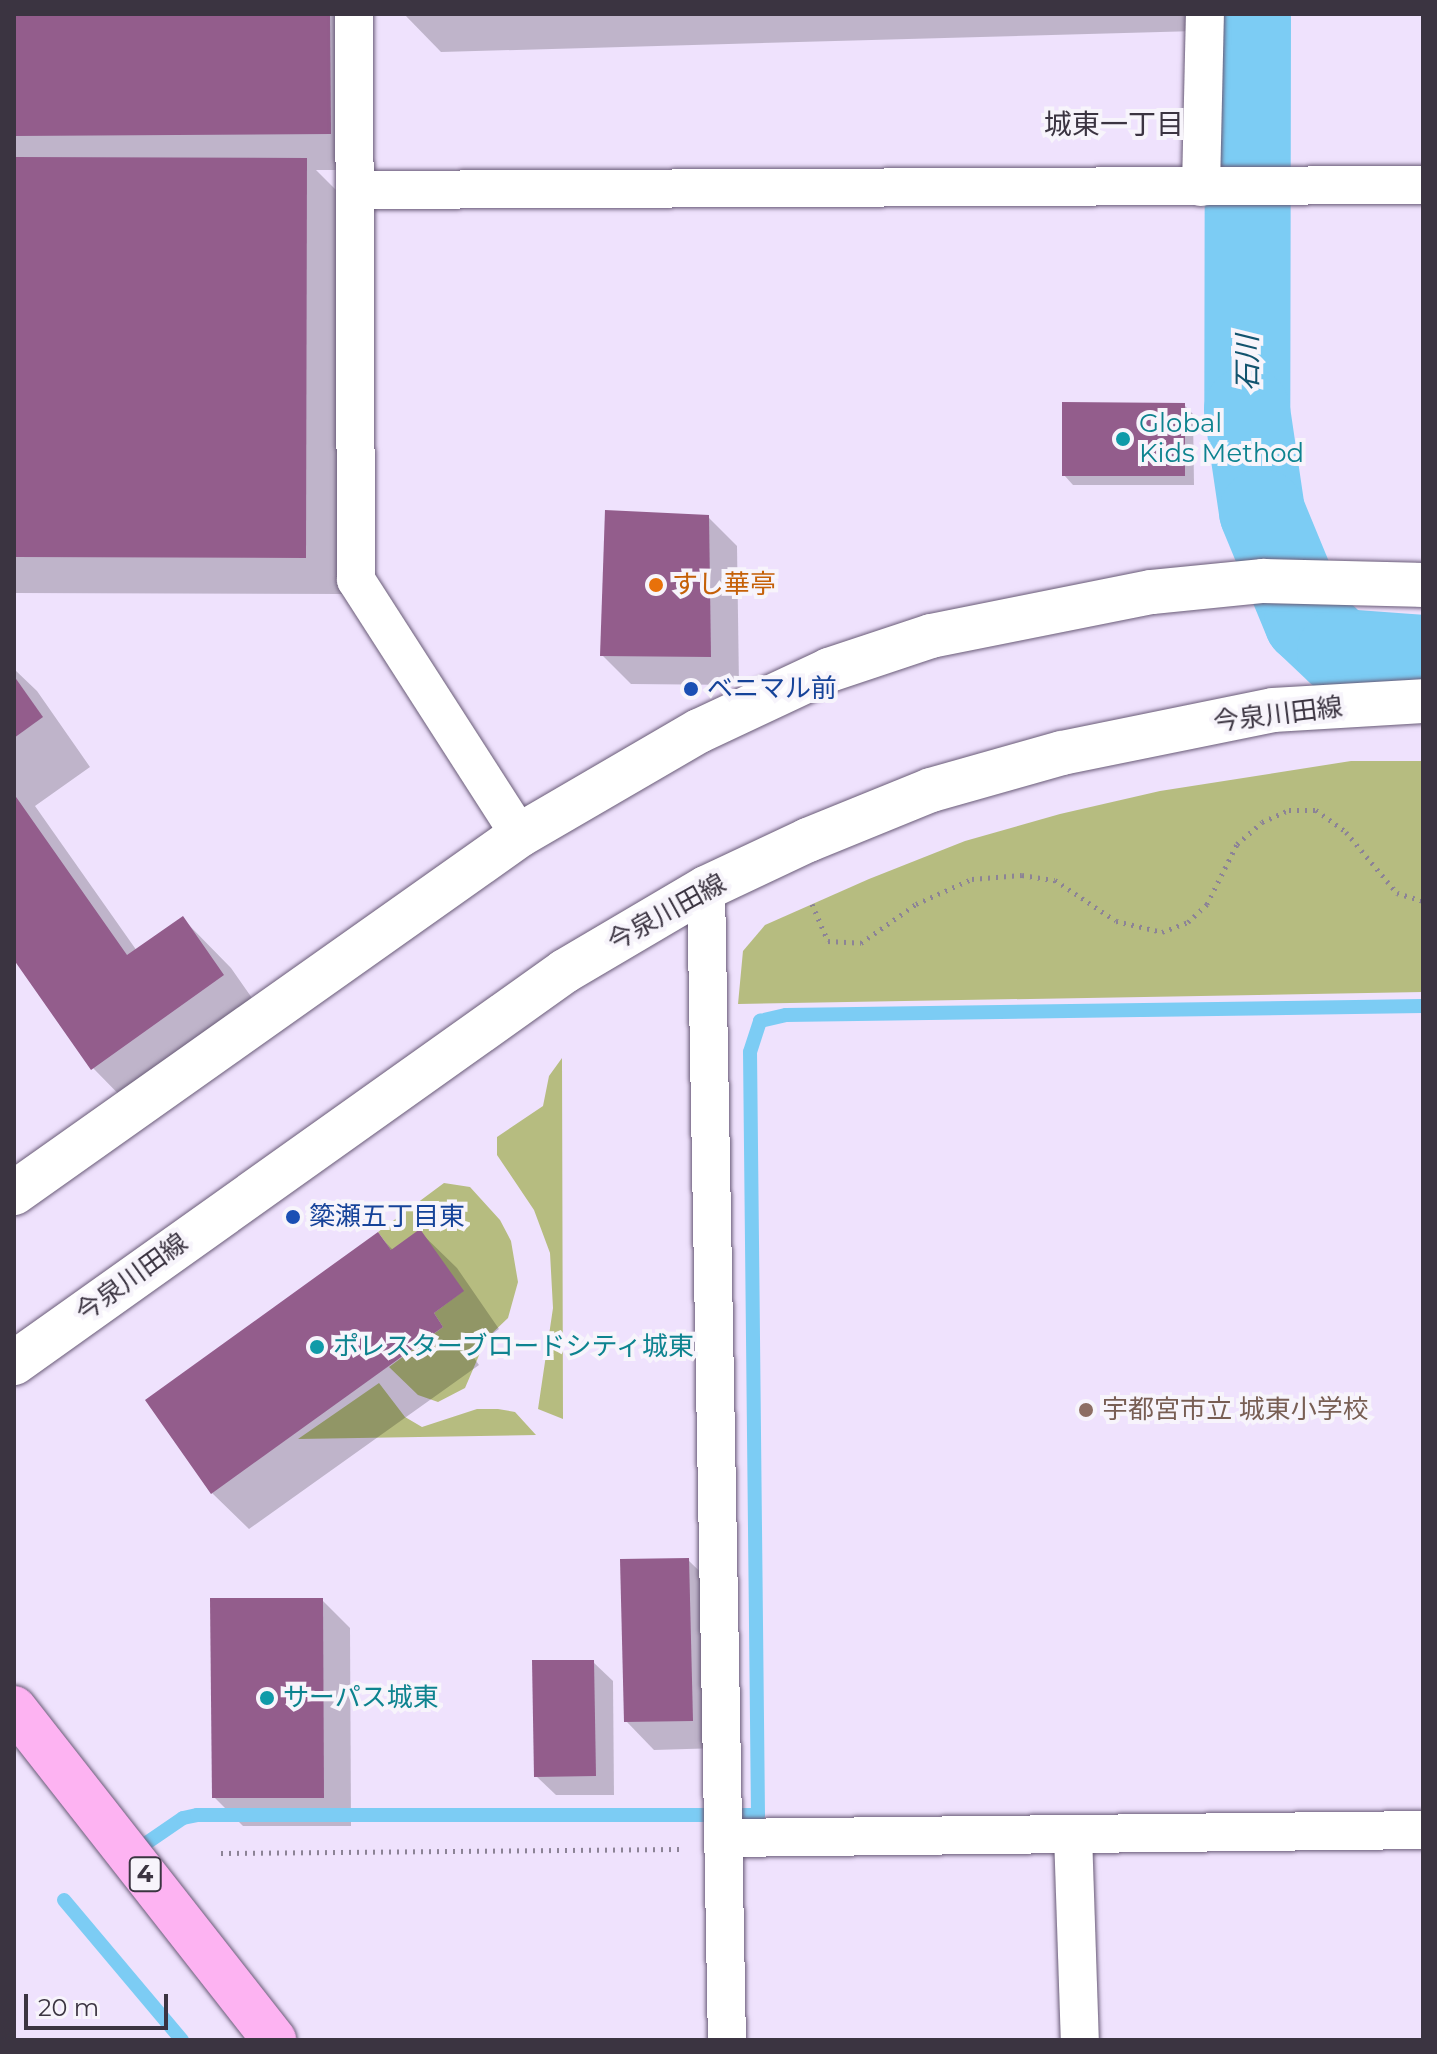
<!DOCTYPE html>
<html>
<head>
<meta charset="utf-8">
<style>
	body { margin:0 }
	#map { position:relative; width:1437px; height:2054px; overflow:hidden; background:#efe2fd; font-family:Montserrat,"Noto Sans JP",sans-serif }
	div>[style] { position:absolute }
	.green>* { inset:0; background:#b6bc80 }
	.shadow>* { inset:0; background:#0003 }
	.stream>* { height:14px; margin:-7px; padding:0 7px; transform-origin:7px; border-radius:7px; background:#7cccf4 }
	.river>* { height:86px; margin:-43px; padding:0 43px; transform-origin:43px; border-radius:43px; background:#7cccf4 }
	.building>* { inset:0; background:#935d8c }
	.path>* { height:5px; margin-top:-2.5px; transform-origin:0; background:repeating-linear-gradient(90deg,#8c8396 0 2px,transparent 0 8px) }
	.roads { filter:drop-shadow(0 0 2px #695b77) drop-shadow(0 0 2px #695b77) }
	.street>* { height:38px; margin:-19px; padding:0 19px; transform-origin:19px; border-radius:19px; background:#fff }
	.secondary>* { height:44px; margin:-22px; padding:0 22px; transform-origin:22px; border-radius:22px; background:#fff }
	.highway>* { height:44px; margin:-22px; padding:0 22px; transform-origin:22px; border-radius:22px; background:#fdb3f2 }
	.dots>* { width:22px; height:22px; translate:-50% -50%; box-sizing:border-box; border:4px solid #f7f4fb; border-radius:50% }
	span { translate:-50% -50%; white-space:nowrap; text-align:center; line-height:1.15; -webkit-text-stroke:8px #f7f4fb; paint-order:stroke }
	.shield-label span { padding:2px 6px; background:#f7f4fb; border:2px solid; border-radius:6px; -webkit-text-stroke-width:0 }
	.shield-label { font-size:24px; color:#3b3441; font-weight:700 }
	.culture-label { font-size:26px; color:#0d838f }
	.left { translate:0 -50%; text-align:left }
	.food-label { font-size:26px; color:#c56008 }
	.transit-label { font-size:26px; color:#164399 }
	.street-label { font-size:26px; color:#3b3441 }
	.education-label { font-size:26px; color:#785e54 }
	.neighbourhood-label { font-size:28px; color:#3b3441 }
	.water-label { font-size:28px; color:#12536e; font-style:italic }
	.frame { position:absolute; inset:0; border:16px solid #3b3441; pointer-events:none }
	.scale { position:absolute; left:24px; top:1994px; width:144px; height:36px; box-sizing:border-box; border:4px solid #3b3441; border-top:0; padding-left:10px; font-size:24px; line-height:28px; white-space:nowrap; color:#3b3441; -webkit-text-stroke:6px #f7f4fb; paint-order:stroke }
</style>
</head>
<body>
<div id="map">
	<div class="green">
		<i style="clip-path:polygon(1351px 761px,1423px 761px,1423px 992px,738px 1004px,743px 951px,765px 925px,869px 879px,965px 841px,1060px 814px,1160px 791px)"></i>
		<i style="clip-path:polygon(562px 1058px,563px 1419px,538px 1409px,553px 1308px,550px 1253px,534px 1210px,497px 1155px,497px 1137px,543px 1106px,549px 1076px)"></i>
		<i style="clip-path:polygon(444px 1183px,470px 1187px,500px 1220px,511px 1241px,518px 1282px,508px 1318px,486px 1339px,465px 1388px,438px 1402px,418px 1395px,389px 1367px,443px 1327px,434px 1313px,463px 1291px,391px 1250px,378px 1232px)"></i>
		<i style="clip-path:polygon(379px 1383px,405px 1417px,422px 1427px,477px 1409px,498px 1409px,515px 1412px,536px 1435px,298px 1439px)"></i>
	</div>
	<div class="shadow">
		<i style="clip-path:polygon(14px 14px,366px 14px,367px 170px,316px 170px,343px 197px,342px 594px,14px 593px)"></i>
		<i style="clip-path:polygon(404px 14px,1197px 14px,1197px 31px,441px 52px)"></i>
		<i style="clip-path:polygon(1184px 405px,1193px 414px,1194px 485px,1073px 485px,1064px 475px)"></i>
		<i style="clip-path:polygon(708px 517px,737px 546px,739px 685px,631px 684px,602px 655px)"></i>
		<i style="clip-path:polygon(14px 669px,37px 691px,90px 767px,35px 806px,137px 951px,183px 919px,231px 968px,271px 1025px,141px 1117px,93px 1068px,14px 956px)"></i>
		<i style="clip-path:polygon(420px 1232px,457px 1268px,499px 1329px,469px 1351px,479px 1365px,249px 1529px,212px 1493px,378px 1235px,394px 1251px)"></i>
		<i style="clip-path:polygon(688px 1560px,717px 1588px,720px 1748px,654px 1750px,626px 1721px)"></i>
		<i style="clip-path:polygon(322px 1600px,350px 1628px,351px 1826px,243px 1826px,214px 1797px)"></i>
		<i style="clip-path:polygon(593px 1662px,613px 1681px,614px 1795px,556px 1795px,536px 1776px)"></i>
	</div>
	<div class="stream">
		<i style="left:148px;top:1842px;width:42px;rotate:-34.4deg"></i>
		<i style="left:183px;top:1818px;width:14px;rotate:-12deg"></i>
		<i style="left:197px;top:1815px;width:561px"></i>
		<i style="left:758px;top:1815px;width:763px;rotate:-90.6deg"></i>
		<i style="left:750px;top:1052px;width:33px;rotate:-72deg"></i>
		<i style="left:760px;top:1021px;width:27px;rotate:-13deg"></i>
		<i style="left:786px;top:1015px;width:637px;rotate:-0.81deg"></i>
		<i style="left:64px;top:1900px;width:183px;rotate:49.9deg"></i>
	</div>
	<div class="river">
		<i style="left:1248px;top:14px;width:396px;rotate:90.1deg"></i>
		<i style="left:1247px;top:410px;width:103px;rotate:81.6deg"></i>
		<i style="left:1262px;top:512px;width:118px;rotate:67.6deg"></i>
		<i style="left:1307px;top:621px;width:45px;rotate:43.2deg"></i>
		<i style="left:1340px;top:652px;width:83px;rotate:4.1deg"></i>
	</div>
	<div class="building">
		<i style="clip-path:polygon(14px 14px,330px 14px,331px 134px,14px 136px)"></i>
		<i style="clip-path:polygon(14px 157px,307px 158px,306px 558px,14px 557px)"></i>
		<i style="clip-path:polygon(1062px 402px,1185px 403px,1185px 476px,1062px 476px)"></i>
		<i style="clip-path:polygon(605px 510px,709px 515px,711px 657px,600px 656px)"></i>
		<i style="clip-path:polygon(14px 676px,43px 717px,14px 738px)"></i>
		<i style="clip-path:polygon(14px 794px,127px 955px,183px 916px,224px 975px,91px 1070px,14px 960px)"></i>
		<i style="clip-path:polygon(420px 1229px,464px 1291px,434px 1313px,443px 1327px,211px 1494px,145px 1400px,378px 1232px,391px 1250px)"></i>
		<i style="clip-path:polygon(689px 1558px,693px 1721px,624px 1722px,620px 1559px)"></i>
		<i style="clip-path:polygon(210px 1598px,323px 1598px,324px 1798px,212px 1798px)"></i>
		<i style="clip-path:polygon(532px 1660px,594px 1660px,596px 1776px,534px 1777px)"></i>
	</div>
	<div class="path">
		<i style="left:812px;top:904px;width:40px;rotate:66.6deg"></i>
		<i style="left:828px;top:941px;width:33px;rotate:3deg"></i>
		<i style="left:861px;top:943px;width:67px;rotate:-35.3deg"></i>
		<i style="left:916px;top:904px;width:61px;rotate:-24.1deg"></i>
		<i style="left:972px;top:879px;width:50px;rotate:-4.6deg"></i>
		<i style="left:1022px;top:875px;width:33px;rotate:9deg"></i>
		<i style="left:1055px;top:880px;width:73px;rotate:33.9deg"></i>
		<i style="left:1116px;top:921px;width:47px;rotate:13.4deg"></i>
		<i style="left:1162px;top:932px;width:28px;rotate:-21deg"></i>
		<i style="left:1188px;top:922px;width:26px;rotate:-43deg"></i>
		<i style="left:1207px;top:904px;width:67px;rotate:-63.4deg"></i>
		<i style="left:1237px;top:844px;width:33px;rotate:-41deg"></i>
		<i style="left:1262px;top:822px;width:30px;rotate:-24deg"></i>
		<i style="left:1289px;top:810px;width:27px"></i>
		<i style="left:1316px;top:810px;width:37px;rotate:36deg"></i>
		<i style="left:1346px;top:832px;width:80px;rotate:50.1deg"></i>
		<i style="left:1397px;top:893px;width:27px;rotate:17deg"></i>
		<i style="left:221px;top:1853px;width:459px;rotate:-0.5deg"></i>
	</div>
	<div class="roads">
		<div class="street">
			<i style="left:354px;top:14px;width:566px;rotate:89.8deg"></i>
			<i style="left:356px;top:580px;width:303px;rotate:57.3deg"></i>
			<i style="left:1201px;top:187px;width:173px;rotate:-88.7deg"></i>
			<i style="left:356px;top:190px;width:1067px;rotate:-0.27deg"></i>
			<i style="left:706px;top:888px;width:1152px;rotate:88.96deg"></i>
			<i style="left:1073px;top:1834px;width:206px;rotate:88.1deg"></i>
			<i style="left:723px;top:1838px;width:700px;rotate:-0.65deg"></i>
		</div>
		<div class="secondary">
			<i style="left:14px;top:1193px;width:620px;rotate:-35.28deg"></i>
			<i style="left:520px;top:835px;width:207px;rotate:-30.2deg"></i>
			<i style="left:699px;top:731px;width:144px;rotate:-25.1deg"></i>
			<i style="left:829px;top:670px;width:108px;rotate:-18.4deg"></i>
			<i style="left:931px;top:636px;width:225px;rotate:-11.3deg"></i>
			<i style="left:1152px;top:592px;width:112px;rotate:-5.7deg"></i>
			<i style="left:1263px;top:581px;width:160px;rotate:1.4deg"></i>
			<i style="left:14px;top:1363px;width:676px;rotate:-35.43deg"></i>
			<i style="left:565px;top:971px;width:164px;rotate:-30.5deg"></i>
			<i style="left:706px;top:888px;width:113px;rotate:-25.2deg"></i>
			<i style="left:808px;top:840px;width:133px;rotate:-22.1deg"></i>
			<i style="left:931px;top:790px;width:136px;rotate:-15.8deg"></i>
			<i style="left:1062px;top:753px;width:215px;rotate:-11.5deg"></i>
			<i style="left:1273px;top:710px;width:150px;rotate:-3.4deg"></i>
		</div>
		<div class="highway">
			<i style="left:14px;top:1708px;width:422px;rotate:51.9deg"></i>
		</div>
	</div>
	<div class="dots">
		<i style="left:1123px;top:439px;background:#0f9aa8"></i>
		<i style="left:656px;top:585px;background:#e8710a"></i>
		<i style="left:691px;top:689px;background:#1a4fb4"></i>
		<i style="left:293px;top:1217px;background:#1a4fb4"></i>
		<i style="left:317px;top:1347px;background:#0f9aa8"></i>
		<i style="left:1086px;top:1410px;background:#8d6e63"></i>
		<i style="left:267px;top:1698px;background:#0f9aa8"></i>
	</div>
	<div class="shield-label">
		<span style="left:145px;top:1874px">4</span>
	</div>
	<div class="culture-label">
		<span class="left" style="left:1139px;top:439px">Global<br>Kids Method</span>
		<span class="left" style="left:333px;top:1347px">ポレスターブロードシティ城東</span>
		<span class="left" style="left:283px;top:1698px">サーパス城東</span>
	</div>
	<div class="food-label">
		<span class="left" style="left:672px;top:585px">すし華亭</span>
	</div>
	<div class="transit-label">
		<span class="left" style="left:707px;top:689px">ベニマル前</span>
		<span class="left" style="left:309px;top:1217px">簗瀬五丁目東</span>
	</div>
	<div class="street-label">
		<span style="left:1278px;top:715px;rotate:-7deg">今泉川田線</span>
		<span style="left:667px;top:913px;rotate:-29deg">今泉川田線</span>
		<span style="left:132px;top:1278px;rotate:-36deg">今泉川田線</span>
	</div>
	<div class="education-label">
		<span class="left" style="left:1102px;top:1410px">宇都宮市立 城東小学校</span>
	</div>
	<div class="neighbourhood-label">
		<span style="left:1114px;top:124px">城東一丁目</span>
	</div>
	<div class="water-label">
		<span style="left:1247px;top:363px;rotate:-90deg">石川</span>
	</div>
	<div class="frame"></div>
	<div class="scale">20 m</div>
</div>
</body>
</html>
